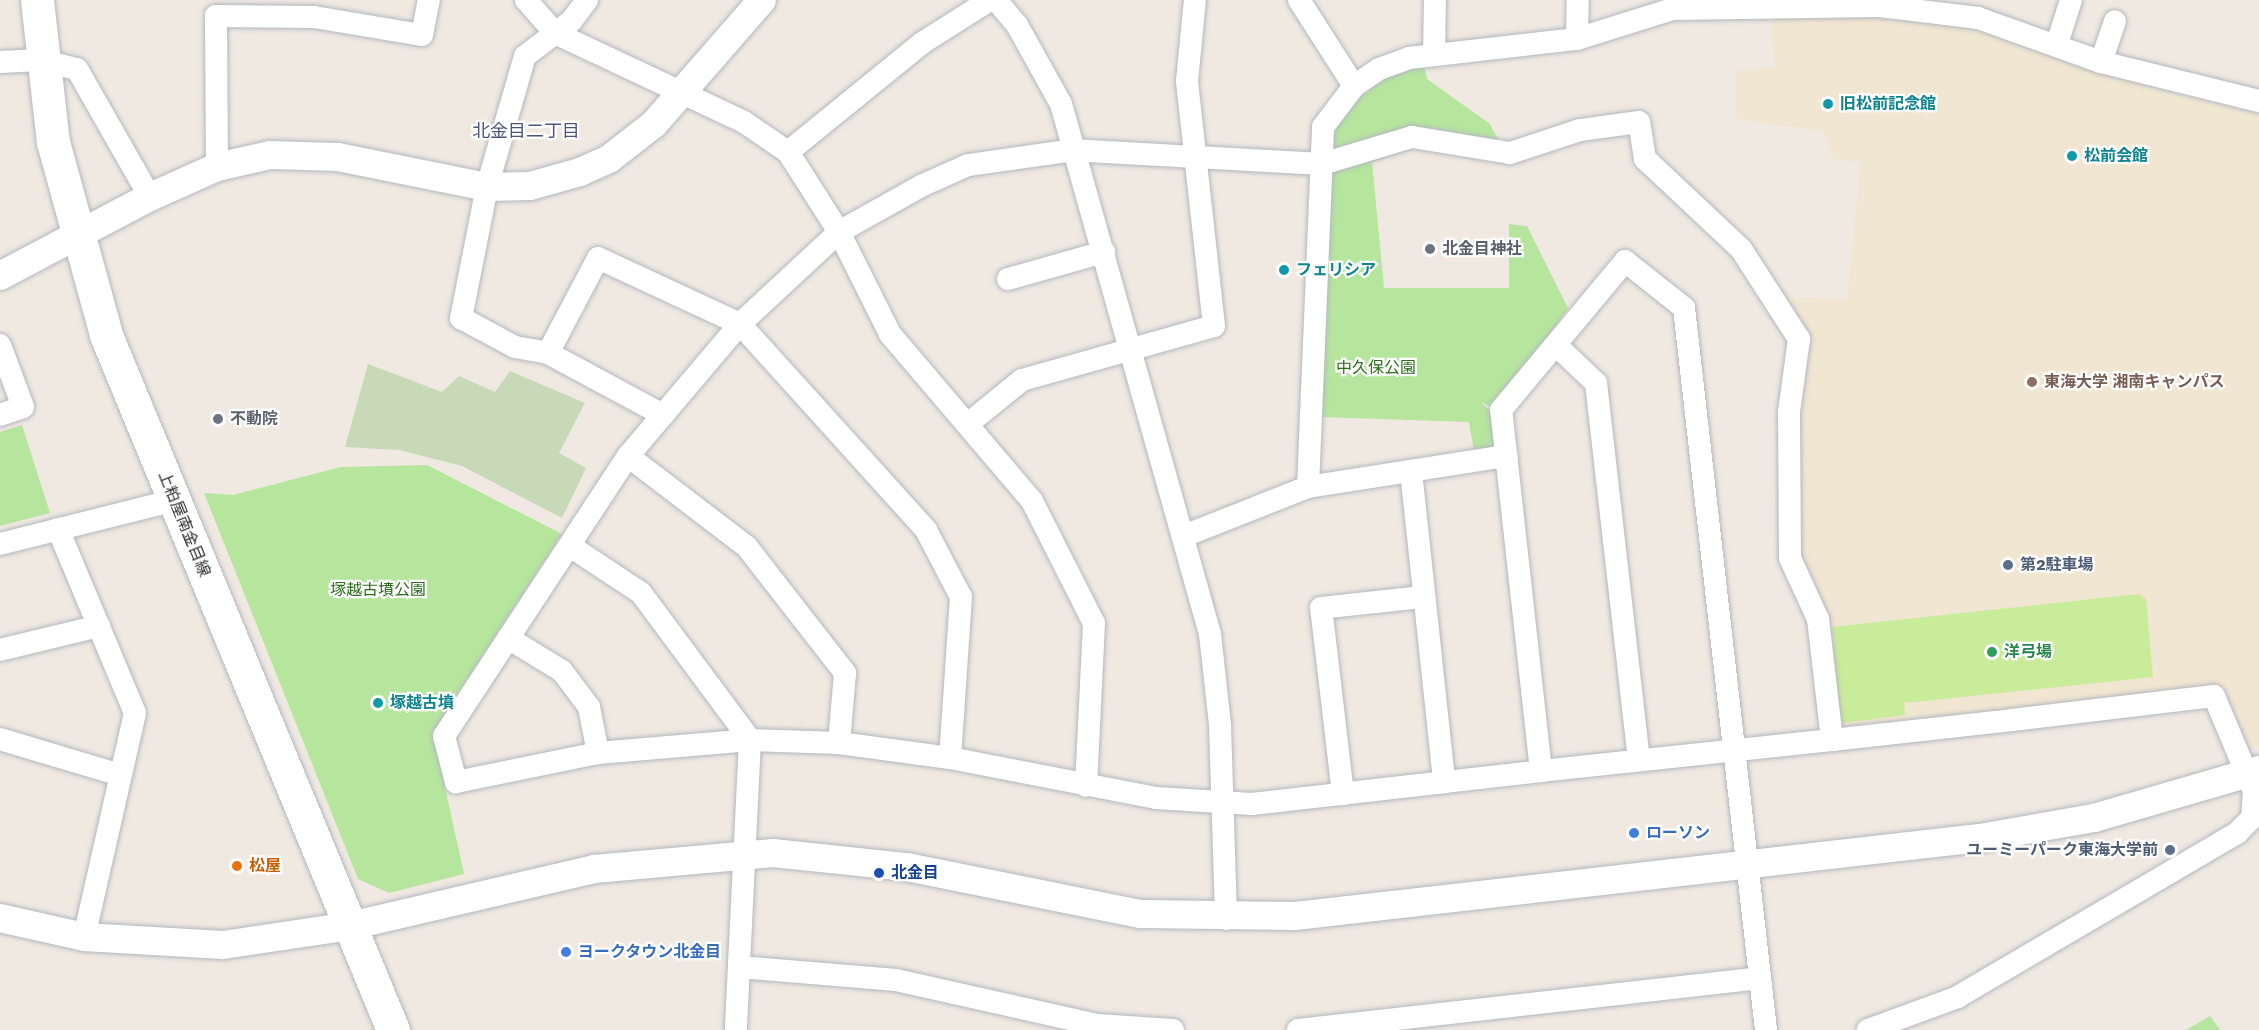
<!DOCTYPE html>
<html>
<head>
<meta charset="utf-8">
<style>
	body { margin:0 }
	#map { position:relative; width:2259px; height:1030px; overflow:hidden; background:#efe9e1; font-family:"Work Sans","Noto Sans JP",sans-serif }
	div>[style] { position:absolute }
	.education>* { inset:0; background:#f0e6d1 }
	.green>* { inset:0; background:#b6e59e }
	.cemetery>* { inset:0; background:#c8d9b8 }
	.pitch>* { inset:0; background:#c9ec9a }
	.roads { filter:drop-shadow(0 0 2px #b4b7c1) drop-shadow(0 0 2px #b4b7c1) }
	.minor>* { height:22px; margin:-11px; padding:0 11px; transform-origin:11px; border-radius:11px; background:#fff }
	.tertiary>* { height:28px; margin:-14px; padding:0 14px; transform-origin:14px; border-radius:14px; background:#fff }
	.secondary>* { height:33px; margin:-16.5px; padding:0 16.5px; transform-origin:16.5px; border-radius:16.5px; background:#fff }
	.dots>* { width:16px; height:16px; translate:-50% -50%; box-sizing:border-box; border:3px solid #fff; border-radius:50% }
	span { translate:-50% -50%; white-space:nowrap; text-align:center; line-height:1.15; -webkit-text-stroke:4.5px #fff; paint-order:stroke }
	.culture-label { font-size:16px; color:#0d838f; font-weight:700 }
	.left { translate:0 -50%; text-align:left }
	.worship-label { font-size:16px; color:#5b616d; font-weight:700 }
	.park-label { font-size:16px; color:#2c6e1b }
	.education-label { font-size:16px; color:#785e54; font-weight:700 }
	.street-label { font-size:16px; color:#2e2e2e }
	.service-label { font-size:16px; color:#4e5e75; font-weight:700 }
	.right { translate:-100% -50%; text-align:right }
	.leisure-label { font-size:16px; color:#27864d; font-weight:700 }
	.shop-label { font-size:16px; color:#366cbe; font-weight:700 }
	.food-label { font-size:16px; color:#c56008; font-weight:700 }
	.transit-label { font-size:16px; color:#164399; font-weight:700 }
	.neighbourhood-label { font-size:18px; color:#4d5680 }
</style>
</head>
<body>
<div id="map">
	<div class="education">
		<i style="clip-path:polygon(1770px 12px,1876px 12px,1982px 26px,2147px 88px,2259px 114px,2259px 745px,2247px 748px,2218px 687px,1837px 730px,1799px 555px,1799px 413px,1809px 335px,1781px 297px,1847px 299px,1861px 162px,1832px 158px,1823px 131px,1737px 119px,1737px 71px,1775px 67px)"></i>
	</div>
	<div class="green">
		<i style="clip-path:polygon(1424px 65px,1427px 79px,1490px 124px,1509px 160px,1415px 148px,1372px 162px,1384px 288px,1509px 288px,1509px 224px,1527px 226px,1568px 308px,1500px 412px,1481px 402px,1492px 413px,1496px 441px,1489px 450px,1474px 451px,1469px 422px,1321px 417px,1332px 134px,1359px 98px,1391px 75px)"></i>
		<i style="clip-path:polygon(22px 425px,50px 513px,0 526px,0 432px)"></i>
		<i style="clip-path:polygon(427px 465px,562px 534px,433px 732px,464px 874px,389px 893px,358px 879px,204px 493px,233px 495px,341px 467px)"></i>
		<i style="clip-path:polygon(2210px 1016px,2220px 1030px,2186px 1030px)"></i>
	</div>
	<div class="cemetery">
		<i style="clip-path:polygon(368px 364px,442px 392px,459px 376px,495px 392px,510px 371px,585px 403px,559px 453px,586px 468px,562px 518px,462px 466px,399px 450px,345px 447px)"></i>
	</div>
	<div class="pitch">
		<i style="clip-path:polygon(2139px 594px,2146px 599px,2153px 677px,1904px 703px,1905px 715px,1840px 723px,1832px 627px)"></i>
	</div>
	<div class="roads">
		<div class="minor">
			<i style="left:526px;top:0;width:44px;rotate:48.7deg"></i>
			<i style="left:555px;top:33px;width:209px;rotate:25.2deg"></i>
			<i style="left:744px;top:122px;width:53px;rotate:34.3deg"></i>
			<i style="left:788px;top:152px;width:95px;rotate:57.5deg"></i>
			<i style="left:839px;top:232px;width:114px;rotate:63.4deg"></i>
			<i style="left:890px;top:334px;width:219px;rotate:49.6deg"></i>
			<i style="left:1032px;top:501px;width:137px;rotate:63.1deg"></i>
			<i style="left:1094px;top:623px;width:163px;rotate:92.8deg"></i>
			<i style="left:587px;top:0;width:26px;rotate:127deg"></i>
			<i style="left:571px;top:21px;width:58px;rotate:142.7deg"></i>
			<i style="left:525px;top:56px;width:136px;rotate:106.2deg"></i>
			<i style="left:487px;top:187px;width:134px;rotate:101.2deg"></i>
			<i style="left:461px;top:318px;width:61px;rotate:28.2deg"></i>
			<i style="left:515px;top:347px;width:34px;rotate:10deg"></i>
			<i style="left:548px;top:353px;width:131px;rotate:28.3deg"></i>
			<i style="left:996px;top:0;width:33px;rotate:50deg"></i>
			<i style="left:1017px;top:25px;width:90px;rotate:60.9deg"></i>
			<i style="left:1061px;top:104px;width:551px;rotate:74.3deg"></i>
			<i style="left:1210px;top:634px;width:92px;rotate:83.7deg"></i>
			<i style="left:1220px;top:725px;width:194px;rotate:88.2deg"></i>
			<i style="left:1299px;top:0;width:102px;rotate:57.4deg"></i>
			<i style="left:1577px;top:39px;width:39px;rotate:-89deg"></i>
			<i style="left:2057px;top:44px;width:46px;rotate:-72.3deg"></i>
			<i style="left:1434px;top:55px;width:55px;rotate:-89deg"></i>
			<i style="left:0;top:62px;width:40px;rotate:-2.9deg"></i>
			<i style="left:40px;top:60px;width:38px;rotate:14deg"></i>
			<i style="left:77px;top:69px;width:147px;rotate:60.3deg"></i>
			<i style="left:2101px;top:62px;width:43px;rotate:-71.1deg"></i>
			<i style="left:788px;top:152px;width:173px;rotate:-39.1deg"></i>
			<i style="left:922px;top:43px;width:80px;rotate:-32.3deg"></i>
			<i style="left:217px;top:167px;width:151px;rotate:-90.4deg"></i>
			<i style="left:216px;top:16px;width:98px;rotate:0.6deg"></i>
			<i style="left:314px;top:17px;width:109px;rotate:9.5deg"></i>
			<i style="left:422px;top:35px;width:36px;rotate:-79deg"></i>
			<i style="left:1008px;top:279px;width:100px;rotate:-15.7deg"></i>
			<i style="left:0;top:345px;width:66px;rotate:69.6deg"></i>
			<i style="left:23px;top:407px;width:24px;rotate:161deg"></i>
			<i style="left:1556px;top:345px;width:55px;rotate:43.5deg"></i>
			<i style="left:1596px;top:383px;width:379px;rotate:83.5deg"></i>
			<i style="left:548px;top:353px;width:107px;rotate:-62.2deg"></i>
			<i style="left:598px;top:258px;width:157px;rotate:24.9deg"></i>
			<i style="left:740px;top:324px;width:278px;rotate:47.9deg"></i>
			<i style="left:926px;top:530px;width:76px;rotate:62.4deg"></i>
			<i style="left:961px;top:597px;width:161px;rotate:93.9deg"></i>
			<i style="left:969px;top:423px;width:68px;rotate:-39.1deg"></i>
			<i style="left:1022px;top:380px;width:199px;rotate:-15.7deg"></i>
			<i style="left:1214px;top:326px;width:246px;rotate:-96.3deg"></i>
			<i style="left:1187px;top:81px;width:81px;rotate:-84.4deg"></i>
			<i style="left:628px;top:456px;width:150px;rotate:37.4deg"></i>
			<i style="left:747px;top:547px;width:160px;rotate:52.1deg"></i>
			<i style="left:845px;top:673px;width:70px;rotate:94.9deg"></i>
			<i style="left:1411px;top:471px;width:313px;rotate:83.9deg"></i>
			<i style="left:1308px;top:487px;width:360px;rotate:-87.6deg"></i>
			<i style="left:1323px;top:127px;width:51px;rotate:-52.9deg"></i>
			<i style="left:1354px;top:86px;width:30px;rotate:-34deg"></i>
			<i style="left:1379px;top:69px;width:32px;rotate:-20deg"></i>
			<i style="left:1409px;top:58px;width:169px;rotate:-6.5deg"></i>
			<i style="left:1577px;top:39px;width:101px;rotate:-17.4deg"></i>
			<i style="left:1673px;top:9px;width:206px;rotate:-0.8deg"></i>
			<i style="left:1879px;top:6px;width:100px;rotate:6.9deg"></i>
			<i style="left:1978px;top:18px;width:131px;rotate:19.7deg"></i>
			<i style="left:2101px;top:62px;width:163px;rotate:13.9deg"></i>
			<i style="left:58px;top:529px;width:199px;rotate:67.3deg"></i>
			<i style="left:135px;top:713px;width:230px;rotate:102.8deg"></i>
			<i style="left:1184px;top:536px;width:133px;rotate:-21.6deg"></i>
			<i style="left:1308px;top:487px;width:201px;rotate:-8.9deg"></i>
			<i style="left:0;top:544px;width:180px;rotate:-14.1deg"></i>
			<i style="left:570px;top:546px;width:85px;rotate:33.5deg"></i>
			<i style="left:641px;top:593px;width:183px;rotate:53.4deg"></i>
			<i style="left:750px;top:740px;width:290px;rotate:92.8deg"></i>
			<i style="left:508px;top:638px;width:63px;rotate:31.4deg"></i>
			<i style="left:562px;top:671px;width:45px;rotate:53.1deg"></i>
			<i style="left:589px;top:707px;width:47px;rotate:78.9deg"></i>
			<i style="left:0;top:650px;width:102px;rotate:-13.6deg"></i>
			<i style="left:0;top:739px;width:125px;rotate:16.7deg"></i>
			<i style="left:1832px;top:740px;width:122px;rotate:-96.6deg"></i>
			<i style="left:1818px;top:619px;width:67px;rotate:-114.7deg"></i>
			<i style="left:1790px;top:558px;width:146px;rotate:-90.4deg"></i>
			<i style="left:1789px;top:412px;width:74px;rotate:-82.2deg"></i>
			<i style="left:1799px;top:339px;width:107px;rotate:-122.8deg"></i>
			<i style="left:1741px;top:249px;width:132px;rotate:-136.8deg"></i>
			<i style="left:1645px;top:159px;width:37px;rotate:-99deg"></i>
			<i style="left:1639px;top:122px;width:60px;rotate:172.3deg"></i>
			<i style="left:1580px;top:130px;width:74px;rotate:161.8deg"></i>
			<i style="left:1510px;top:153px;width:99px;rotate:-170.7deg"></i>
			<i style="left:1412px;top:137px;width:94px;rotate:163.3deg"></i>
			<i style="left:1322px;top:164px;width:248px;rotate:-176.8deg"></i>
			<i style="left:1074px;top:150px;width:107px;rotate:171.9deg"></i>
			<i style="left:968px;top:165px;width:51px;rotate:155.9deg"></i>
			<i style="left:921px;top:186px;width:94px;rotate:150.7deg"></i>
			<i style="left:839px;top:232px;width:135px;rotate:137.1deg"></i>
			<i style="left:740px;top:324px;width:173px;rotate:130.3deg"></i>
			<i style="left:628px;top:456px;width:335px;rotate:123.3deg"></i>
			<i style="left:444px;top:736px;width:48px;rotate:75.4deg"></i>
			<i style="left:456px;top:782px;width:145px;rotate:-11.5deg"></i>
			<i style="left:598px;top:753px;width:153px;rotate:-4.9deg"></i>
			<i style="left:750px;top:740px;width:89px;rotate:1.9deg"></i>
			<i style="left:839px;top:743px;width:112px;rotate:7.7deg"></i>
			<i style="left:950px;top:758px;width:210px;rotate:11deg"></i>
			<i style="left:1156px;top:798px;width:96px;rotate:3.6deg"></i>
			<i style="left:1252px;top:804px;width:291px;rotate:-6.5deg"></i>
			<i style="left:1541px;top:771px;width:293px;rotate:-6.1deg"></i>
			<i style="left:1832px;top:740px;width:181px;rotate:-6.3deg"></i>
			<i style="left:2012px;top:720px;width:203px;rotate:-6.8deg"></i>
			<i style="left:2214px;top:696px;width:103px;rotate:67.2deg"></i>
			<i style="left:2254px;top:791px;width:27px;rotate:94deg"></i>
			<i style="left:2252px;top:818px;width:21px;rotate:135deg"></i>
			<i style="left:2237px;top:833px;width:324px;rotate:149.6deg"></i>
			<i style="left:1958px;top:997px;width:96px;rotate:159.9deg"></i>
			<i style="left:1541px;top:771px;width:363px;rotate:-96.3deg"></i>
			<i style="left:1501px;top:410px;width:194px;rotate:-50.2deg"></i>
			<i style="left:1625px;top:261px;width:75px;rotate:38.5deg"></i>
			<i style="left:1684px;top:308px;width:727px;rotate:83.52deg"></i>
			<i style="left:1343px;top:794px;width:187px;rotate:-96.7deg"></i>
			<i style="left:1321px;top:608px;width:102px;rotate:-6.2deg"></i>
			<i style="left:739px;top:967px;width:158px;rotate:4.7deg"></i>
			<i style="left:896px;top:980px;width:206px;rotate:12.6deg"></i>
			<i style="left:1097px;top:1025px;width:76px;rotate:3.8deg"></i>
			<i style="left:1298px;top:1030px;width:465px;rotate:-6.4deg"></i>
		</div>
		<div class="tertiary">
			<i style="left:0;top:276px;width:170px;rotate:-27.8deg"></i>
			<i style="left:150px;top:197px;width:73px;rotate:-24.1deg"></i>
			<i style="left:217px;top:167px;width:54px;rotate:-12.8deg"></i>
			<i style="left:270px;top:155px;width:68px;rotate:1.7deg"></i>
			<i style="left:338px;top:157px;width:152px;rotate:11.4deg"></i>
			<i style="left:487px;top:187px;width:43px;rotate:-1.3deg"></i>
			<i style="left:530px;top:186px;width:52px;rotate:-15.6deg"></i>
			<i style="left:580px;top:172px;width:32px;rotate:-24deg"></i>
			<i style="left:609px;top:159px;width:57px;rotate:-37.9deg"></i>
			<i style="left:654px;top:124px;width:164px;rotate:-48.9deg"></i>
			<i style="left:0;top:918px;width:86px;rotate:12.7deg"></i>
			<i style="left:84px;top:937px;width:139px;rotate:3.3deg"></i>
			<i style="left:223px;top:945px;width:128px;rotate:-8.5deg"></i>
			<i style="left:350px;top:926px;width:251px;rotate:-13.1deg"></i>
			<i style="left:594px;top:869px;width:180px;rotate:-5.1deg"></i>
			<i style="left:773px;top:853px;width:135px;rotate:6deg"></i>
			<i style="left:907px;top:867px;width:239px;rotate:11.4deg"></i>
			<i style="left:1141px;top:914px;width:154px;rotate:0.7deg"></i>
			<i style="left:1295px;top:916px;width:689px;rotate:-6.5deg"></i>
			<i style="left:1980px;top:838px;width:116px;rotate:-10deg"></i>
			<i style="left:2094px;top:818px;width:172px;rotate:-16.2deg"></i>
		</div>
		<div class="secondary">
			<i style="left:37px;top:0;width:143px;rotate:83.6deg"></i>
			<i style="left:53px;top:142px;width:200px;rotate:74.6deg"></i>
			<i style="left:106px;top:335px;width:752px;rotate:67.56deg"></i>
		</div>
	</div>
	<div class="dots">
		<i style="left:1828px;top:104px;background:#0f9aa8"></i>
		<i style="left:2072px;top:156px;background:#0f9aa8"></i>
		<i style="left:1430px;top:249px;background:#6b7280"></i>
		<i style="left:1284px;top:270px;background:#0f9aa8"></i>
		<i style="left:2032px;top:382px;background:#8d6e63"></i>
		<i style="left:218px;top:419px;background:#6b7280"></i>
		<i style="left:2008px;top:565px;background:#5c6f8a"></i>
		<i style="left:1992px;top:652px;background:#2e9e5b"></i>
		<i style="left:378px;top:703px;background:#0f9aa8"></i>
		<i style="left:1634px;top:833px;background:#3f7fe0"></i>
		<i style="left:2170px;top:850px;background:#5c6f8a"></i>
		<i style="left:237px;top:866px;background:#e8710a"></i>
		<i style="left:879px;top:873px;background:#1a4fb4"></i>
		<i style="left:566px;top:952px;background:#3f7fe0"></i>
	</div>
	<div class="culture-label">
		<span class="left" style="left:1840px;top:104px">旧松前記念館</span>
		<span class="left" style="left:2084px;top:156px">松前会館</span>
		<span class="left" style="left:1296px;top:270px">フェリシア</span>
		<span class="left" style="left:390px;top:703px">塚越古墳</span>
	</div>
	<div class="worship-label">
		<span class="left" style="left:1442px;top:249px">北金目神社</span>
		<span class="left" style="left:230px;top:419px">不動院</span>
	</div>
	<div class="park-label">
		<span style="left:1376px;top:368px">中久保公園</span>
		<span style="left:378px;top:590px">塚越古墳公園</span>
	</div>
	<div class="education-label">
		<span class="left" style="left:2044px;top:382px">東海大学 湘南キャンパス</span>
	</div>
	<div class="street-label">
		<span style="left:184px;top:524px;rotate:68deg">上粕屋南金目線</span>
	</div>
	<div class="service-label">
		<span class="left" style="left:2020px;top:565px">第2駐車場</span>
		<span class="right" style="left:2158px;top:850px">ユーミーパーク東海大学前</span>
	</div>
	<div class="leisure-label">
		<span class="left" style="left:2004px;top:652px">洋弓場</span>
	</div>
	<div class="shop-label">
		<span class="left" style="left:1646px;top:833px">ローソン</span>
		<span class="left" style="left:578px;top:952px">ヨークタウン北金目</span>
	</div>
	<div class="food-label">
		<span class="left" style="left:249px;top:866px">松屋</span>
	</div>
	<div class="transit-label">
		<span class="left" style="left:891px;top:873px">北金目</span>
	</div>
	<div class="neighbourhood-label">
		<span style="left:526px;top:131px">北金目二丁目</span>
	</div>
</div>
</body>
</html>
